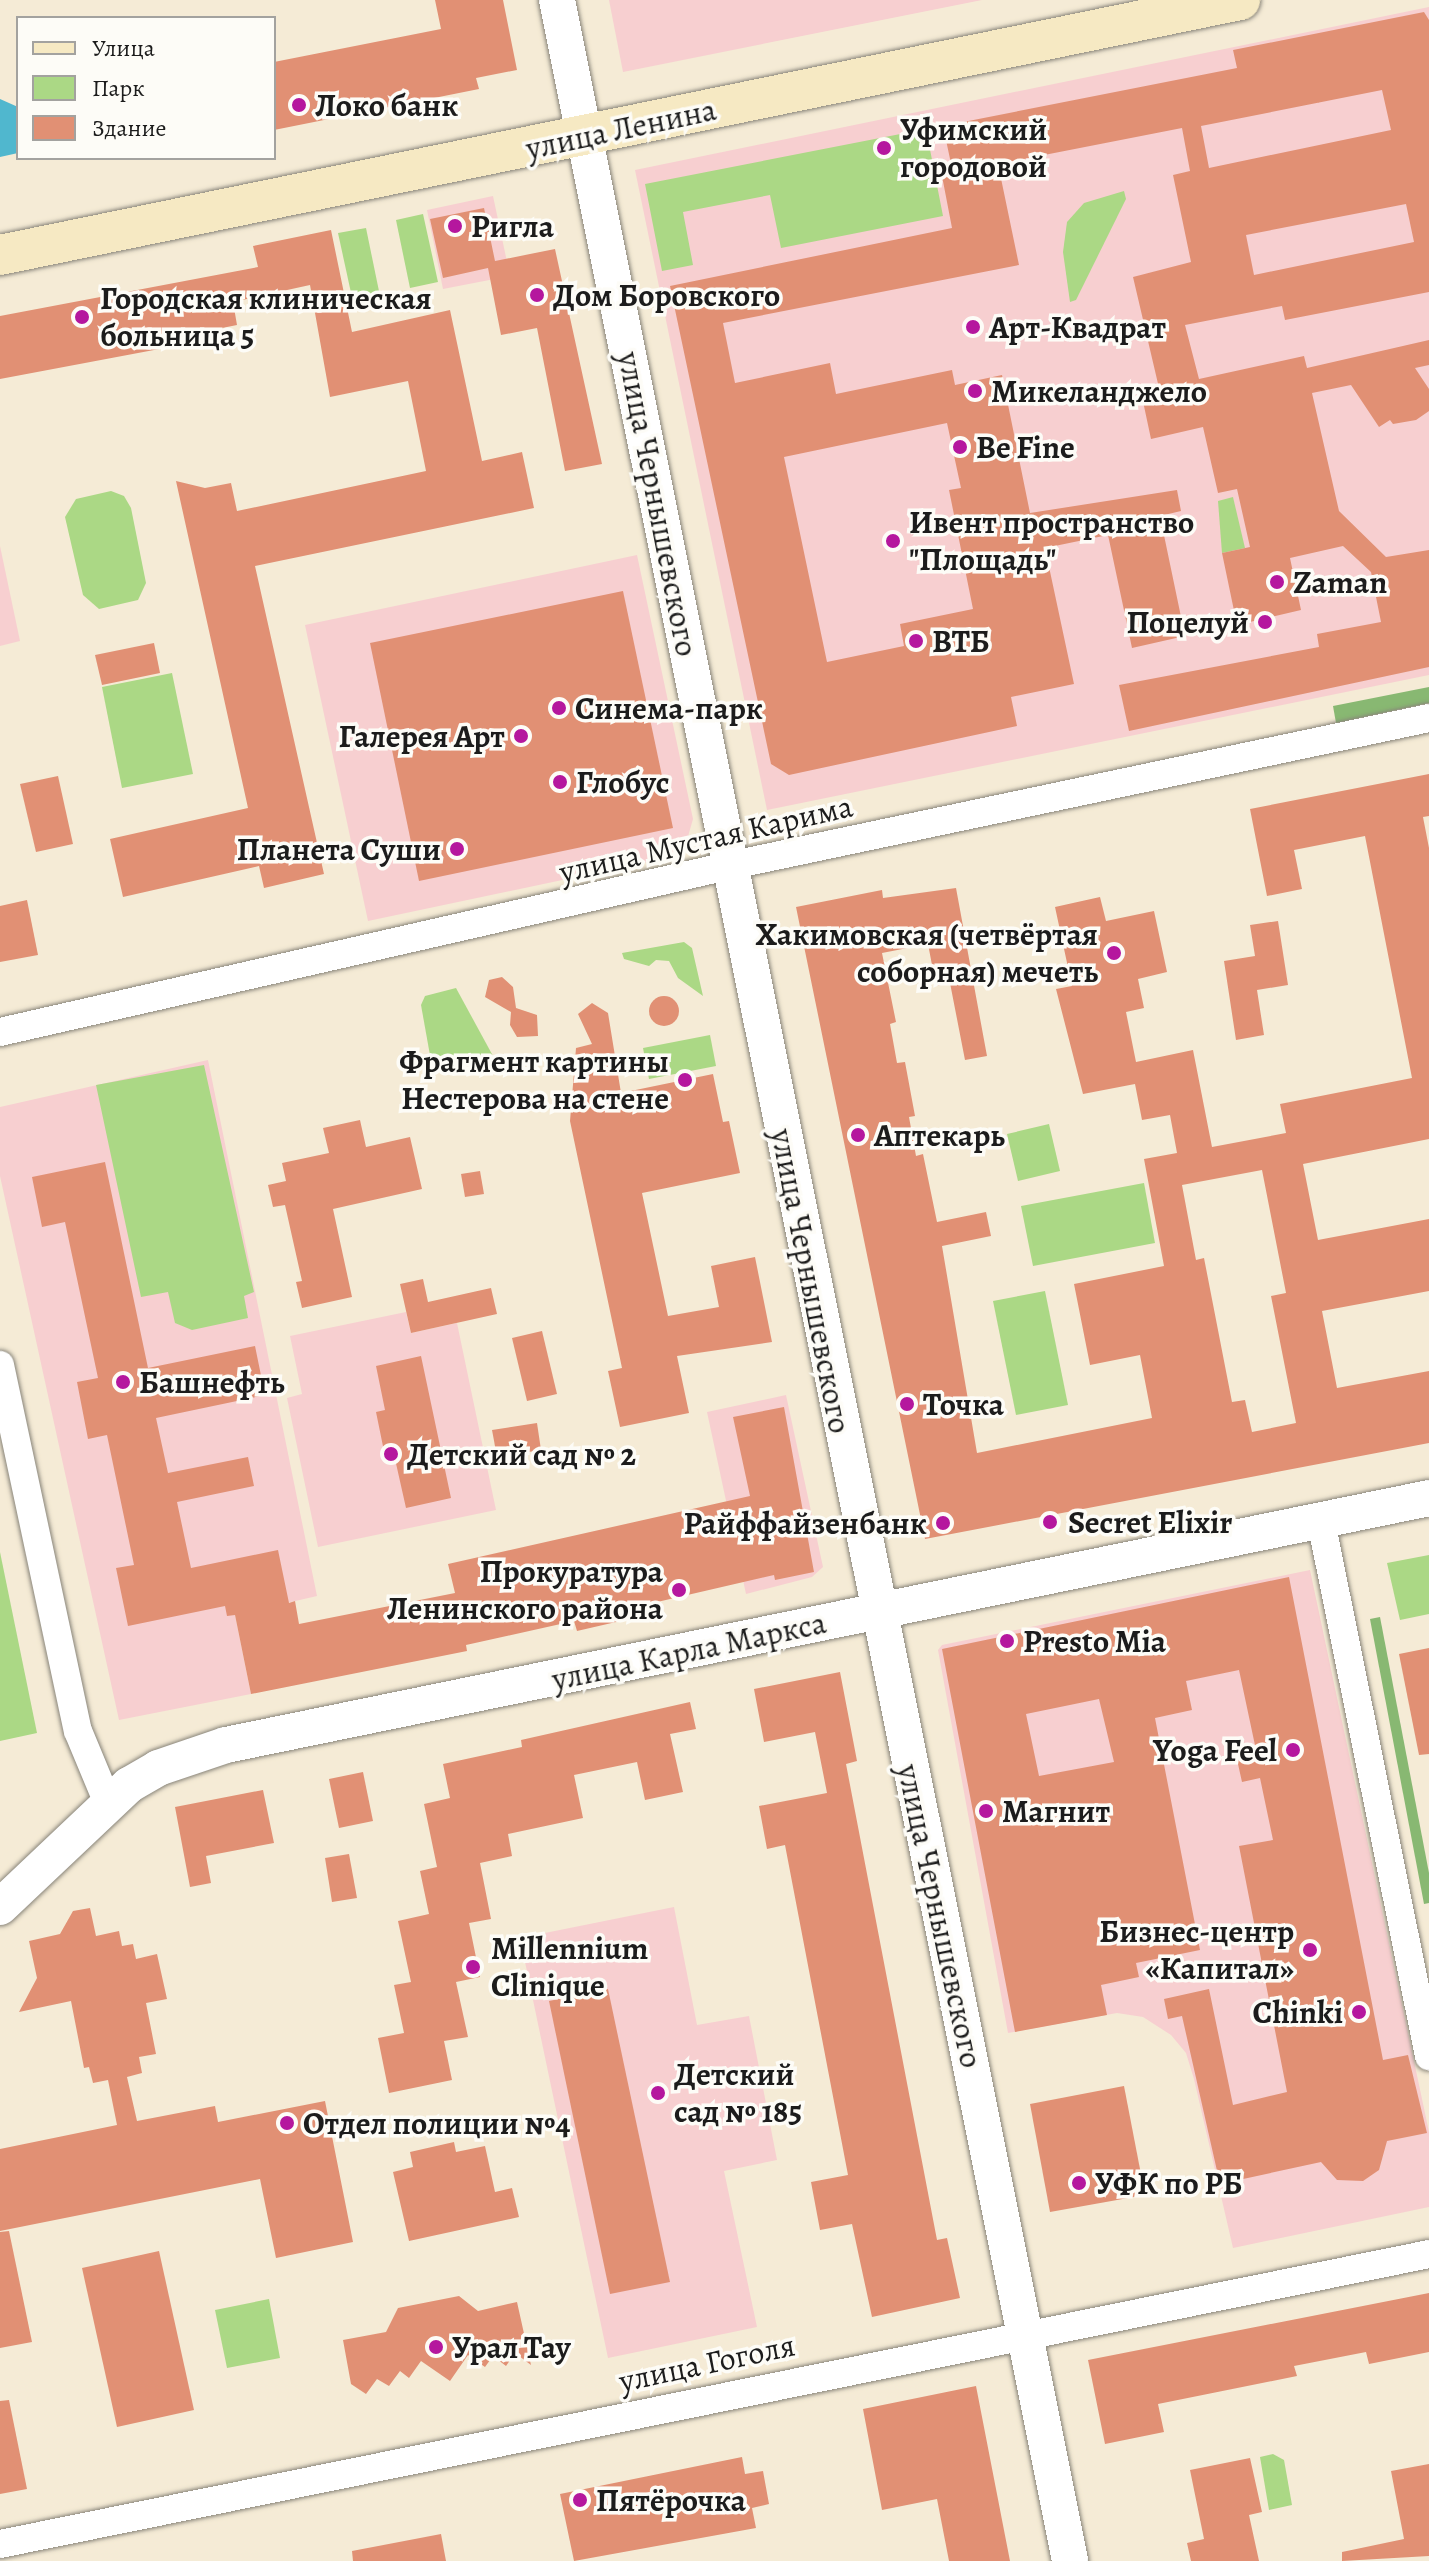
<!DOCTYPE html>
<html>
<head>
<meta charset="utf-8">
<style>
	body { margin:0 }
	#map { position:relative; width:1429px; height:2561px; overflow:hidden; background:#f5ebd6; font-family:Alegreya,serif }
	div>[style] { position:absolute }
	.built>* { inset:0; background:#f7cfd0 }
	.green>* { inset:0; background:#abd885 }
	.forest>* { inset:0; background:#88b872 }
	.water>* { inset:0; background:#50b7ce }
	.building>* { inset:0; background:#e19074 }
	.round { border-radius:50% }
	.roads { filter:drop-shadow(0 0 2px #888479) drop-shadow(0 0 2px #888479) }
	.minor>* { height:28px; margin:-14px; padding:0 14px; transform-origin:14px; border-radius:14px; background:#fff }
	.tertiary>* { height:36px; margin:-18px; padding:0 18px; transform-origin:18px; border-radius:18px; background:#fff }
	.secondary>* { height:40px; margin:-20px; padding:0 20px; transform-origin:20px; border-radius:20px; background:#f6e9c3 }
	.dots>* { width:22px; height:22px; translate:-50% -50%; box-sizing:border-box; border:4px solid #fdfcf7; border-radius:50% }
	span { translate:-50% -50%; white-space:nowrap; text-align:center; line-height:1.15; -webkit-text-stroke:7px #fdfcf7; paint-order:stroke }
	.poi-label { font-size:32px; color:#1c1c1c; font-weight:700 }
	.left { translate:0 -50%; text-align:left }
	.right { translate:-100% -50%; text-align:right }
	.street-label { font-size:32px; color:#1c1c1c }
	.legend { position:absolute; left:16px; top:16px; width:260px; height:144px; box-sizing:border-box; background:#fdfcf7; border:2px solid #a3a29f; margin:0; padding:10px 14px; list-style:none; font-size:24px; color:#1c1c1c }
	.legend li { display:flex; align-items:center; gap:16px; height:40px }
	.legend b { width:40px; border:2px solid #a3a29f }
</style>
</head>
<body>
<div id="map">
	<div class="built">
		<i style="clip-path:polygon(609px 0,982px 0,623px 72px)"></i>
		<i style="clip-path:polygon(1429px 7px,1429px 675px,767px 810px,635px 170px)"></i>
		<i style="clip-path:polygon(493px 196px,510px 276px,443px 289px,427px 210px)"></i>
		<i style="clip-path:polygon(0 546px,20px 641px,0 646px)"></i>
		<i style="clip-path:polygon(637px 555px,693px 819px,687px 840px,671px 857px,368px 921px,305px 625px)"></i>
		<i style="clip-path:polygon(208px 1060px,317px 1596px,235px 1615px,251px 1694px,119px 1720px,0 1176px,0 1107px)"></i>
		<i style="clip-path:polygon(406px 1312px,411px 1333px,457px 1323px,496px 1510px,318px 1547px,287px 1398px,302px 1394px,290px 1336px)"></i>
		<i style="clip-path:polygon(786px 1395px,823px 1567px,812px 1577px,746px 1594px,707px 1412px)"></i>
		<i style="clip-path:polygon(1310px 1570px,1429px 2132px,1429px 2207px,1233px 2248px,1194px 2079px,1186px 2053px,1171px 2035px,1143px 2017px,1117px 2013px,1008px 2033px,938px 1650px,942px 1645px)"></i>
		<i style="clip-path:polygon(674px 1907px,697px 2025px,749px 2016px,777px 2160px,724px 2171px,757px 2327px,608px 2358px,520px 1938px)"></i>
	</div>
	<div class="green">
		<i style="clip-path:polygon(926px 129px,943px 216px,781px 248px,770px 195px,683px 212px,693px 265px,662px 271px,645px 184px)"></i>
		<i style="clip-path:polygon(1124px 191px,1126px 199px,1076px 300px,1070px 302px,1063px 252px,1067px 222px,1084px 203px)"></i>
		<i style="clip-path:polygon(423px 214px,438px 282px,410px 288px,396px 220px)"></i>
		<i style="clip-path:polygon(366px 228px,380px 296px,353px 302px,338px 233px)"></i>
		<i style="clip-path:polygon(111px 491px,124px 496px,131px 508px,146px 583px,138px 600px,99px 609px,83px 595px,65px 517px,76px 499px)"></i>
		<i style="clip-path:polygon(1233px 497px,1245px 548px,1222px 553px,1218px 501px)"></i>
		<i style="clip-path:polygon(172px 673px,193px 774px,122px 788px,102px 687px)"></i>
		<i style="clip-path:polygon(684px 942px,692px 948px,703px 996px,678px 978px,669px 961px,656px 960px,649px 966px,624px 959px,622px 953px)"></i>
		<i style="clip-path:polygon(456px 988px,493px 1056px,433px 1072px,421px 1005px,425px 996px)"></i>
		<i style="clip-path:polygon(710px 1035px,716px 1066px,649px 1079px,643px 1048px)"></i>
		<i style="clip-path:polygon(204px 1065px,254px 1292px,244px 1296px,248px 1318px,192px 1330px,175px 1323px,168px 1292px,141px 1297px,96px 1085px)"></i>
		<i style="clip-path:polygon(1049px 1124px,1060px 1171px,1018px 1181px,1007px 1134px)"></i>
		<i style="clip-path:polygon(1144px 1183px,1155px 1243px,1033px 1266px,1021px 1206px)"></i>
		<i style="clip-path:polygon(1045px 1291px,1068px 1405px,1016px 1415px,993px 1301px)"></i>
		<i style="clip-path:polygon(0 1552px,37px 1733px,0 1741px)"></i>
		<i style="clip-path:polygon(1429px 1555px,1429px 1614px,1400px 1620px,1387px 1563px)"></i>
		<i style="clip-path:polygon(269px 2299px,280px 2358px,227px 2368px,215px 2310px)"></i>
		<i style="clip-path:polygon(1273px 2454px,1284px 2460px,1292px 2505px,1269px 2510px,1260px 2457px)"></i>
	</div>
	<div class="forest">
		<i style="clip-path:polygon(1429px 687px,1429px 703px,1336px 723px,1333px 706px)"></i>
		<i style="clip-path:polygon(1380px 1617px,1429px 1873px,1429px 1903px,1424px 1904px,1370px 1619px)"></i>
	</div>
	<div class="water">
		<i style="clip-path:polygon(0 99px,18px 107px,18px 153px,0 157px)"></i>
	</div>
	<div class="building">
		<i style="clip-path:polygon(435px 0,503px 0,517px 70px,476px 78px,479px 89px,274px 130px,274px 62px,441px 29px)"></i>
		<i style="clip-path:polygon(evenodd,1424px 12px,1429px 20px,1429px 292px,1285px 320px,1282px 306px,1185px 325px,1199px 379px,1304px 356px,1307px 368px,1429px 340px,1429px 365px,1415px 368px,1429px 389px,1429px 411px,1416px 420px,1393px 424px,1390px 420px,1379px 427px,1351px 385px,1312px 393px,1339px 511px,1386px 557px,1429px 550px,1429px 667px,1129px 731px,1119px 685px,1319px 647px,1317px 634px,1381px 622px,1371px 572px,1343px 546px,1290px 558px,1301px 610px,1237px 625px,1222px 553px,1250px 547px,1237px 489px,1218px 493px,1203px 427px,1151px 439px,1141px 392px,1159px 388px,1133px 277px,1191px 262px,1173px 175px,1190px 171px,1182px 128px,998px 164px,1019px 265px,723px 323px,735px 383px,830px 363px,836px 394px,952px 370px,955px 385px,1002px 375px,1030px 513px,1177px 490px,1181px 511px,1160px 516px,1185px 636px,1132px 648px,1108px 535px,1045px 548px,1074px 684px,1011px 697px,1017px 726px,789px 775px,771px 764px,670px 286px,952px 228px,942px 176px,953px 173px,943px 126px,1237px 68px,1233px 50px,1424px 12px,1382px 90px,1391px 130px,1209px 168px,1201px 126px,1382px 90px,1424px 12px,1406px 204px,1414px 242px,1254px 275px,1246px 235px,1406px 204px,1424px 12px,947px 423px,961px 488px,949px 490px,973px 609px,900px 624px,904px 646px,827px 662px,784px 457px,947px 423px)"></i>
		<i style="clip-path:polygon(484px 208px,495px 261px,555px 249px,602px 464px,565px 471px,537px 328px,501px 335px,488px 268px,443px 278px,430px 219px)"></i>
		<i style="clip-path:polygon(331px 230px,352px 332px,450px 310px,482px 461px,522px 452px,534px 508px,255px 566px,324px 874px,264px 888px,259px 866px,123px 897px,110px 839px,248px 808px,176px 481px,205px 488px,231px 483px,237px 511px,426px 471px,408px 381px,330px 397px,310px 285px,233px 302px,237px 325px,222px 328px,223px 337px,0 379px,0 316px,258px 267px,253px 246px)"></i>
		<i style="clip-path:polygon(623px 591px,673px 828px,419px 881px,370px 643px)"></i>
		<i style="clip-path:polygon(154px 643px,160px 673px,102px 685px,95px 655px)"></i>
		<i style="clip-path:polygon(evenodd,1429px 774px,1429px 816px,1423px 817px,1429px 848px,1429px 1139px,1303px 1164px,1318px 1240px,1429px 1219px,1429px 1291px,1322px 1311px,1337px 1388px,1429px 1371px,1429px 1443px,925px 1539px,796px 907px,882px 890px,883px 898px,956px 888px,987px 1056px,965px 1060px,950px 983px,936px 986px,928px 944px,882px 953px,896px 1022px,890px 1024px,897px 1063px,905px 1062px,915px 1116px,909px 1117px,916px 1156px,923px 1154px,937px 1222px,986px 1212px,991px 1236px,942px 1246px,977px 1453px,1152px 1418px,1140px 1355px,1090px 1365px,1074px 1284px,1164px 1266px,1144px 1159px,1177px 1153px,1170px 1115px,1142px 1120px,1135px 1084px,1083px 1094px,1056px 989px,1072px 986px,1055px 907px,1100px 897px,1106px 921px,1154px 911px,1167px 972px,1138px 979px,1144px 1008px,1126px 1012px,1136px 1062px,1193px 1050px,1212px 1147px,1286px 1133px,1280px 1104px,1412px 1078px,1365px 836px,1294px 850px,1302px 889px,1267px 896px,1250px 809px,1429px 774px,1262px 1170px,1286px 1293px,1271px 1296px,1296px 1423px,1252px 1432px,1245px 1400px,1232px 1402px,1204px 1258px,1196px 1260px,1182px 1185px,1262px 1170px)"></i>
		<i style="clip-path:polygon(58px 776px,73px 844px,36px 852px,20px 784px)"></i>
		<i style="clip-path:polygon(27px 900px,38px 955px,0 962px,0 906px)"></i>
		<i style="clip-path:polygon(1278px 921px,1288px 985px,1257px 990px,1264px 1035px,1236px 1040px,1224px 961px,1255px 956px,1250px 925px)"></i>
		<i style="clip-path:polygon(502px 977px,513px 987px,516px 1008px,537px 1015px,538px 1036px,517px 1037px,510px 1025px,511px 1012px,485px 997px,489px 980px)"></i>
		<i class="round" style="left:649px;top:996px;width:30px;height:30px"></i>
		<i style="clip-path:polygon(592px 1003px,608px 1013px,621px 1093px,713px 1074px,723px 1122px,729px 1121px,740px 1173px,642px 1193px,668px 1316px,719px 1307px,711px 1266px,755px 1257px,772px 1342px,677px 1356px,689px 1413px,620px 1427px,608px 1371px,622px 1368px,570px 1121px,576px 1048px,592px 1044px,578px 1014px)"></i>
		<i style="clip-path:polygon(360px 1120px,366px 1147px,410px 1137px,422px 1189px,333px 1209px,352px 1297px,302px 1308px,296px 1282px,302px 1281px,285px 1205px,273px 1207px,268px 1185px,286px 1181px,282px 1163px,329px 1153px,323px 1128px)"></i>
		<i style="clip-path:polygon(105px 1162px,148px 1368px,255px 1346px,265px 1395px,156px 1418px,168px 1473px,248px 1457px,254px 1486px,177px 1502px,191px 1568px,278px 1550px,289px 1603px,295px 1601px,299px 1624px,455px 1593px,448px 1564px,750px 1496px,733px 1417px,784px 1407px,814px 1572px,775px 1580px,774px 1575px,627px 1609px,629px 1619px,577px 1631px,574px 1621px,466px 1645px,467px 1651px,251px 1694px,235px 1615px,227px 1616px,225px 1606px,128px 1626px,116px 1568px,134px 1565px,107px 1435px,88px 1439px,77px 1382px,98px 1378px,65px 1222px,42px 1227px,32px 1177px)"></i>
		<i style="clip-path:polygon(480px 1171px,484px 1194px,465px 1197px,461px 1174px)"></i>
		<i style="clip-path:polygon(423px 1279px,428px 1302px,491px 1288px,497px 1314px,411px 1333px,400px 1284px)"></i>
		<i style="clip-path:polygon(542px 1331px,557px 1394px,527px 1401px,512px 1338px)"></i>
		<i style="clip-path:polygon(421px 1356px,451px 1498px,406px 1508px,395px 1459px,386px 1461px,376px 1412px,385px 1410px,376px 1366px)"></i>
		<i style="clip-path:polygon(537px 1423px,541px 1450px,497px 1457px,492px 1430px)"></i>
		<i style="clip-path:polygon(evenodd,1289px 1577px,1383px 2060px,1408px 2055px,1427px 2133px,1387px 2141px,1379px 2170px,1363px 2181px,1337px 2180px,1321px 2162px,1220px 2184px,1182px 2016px,1168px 2019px,1164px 1999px,1209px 1989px,1233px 2105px,1287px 2092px,1239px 1846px,1273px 1840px,1260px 1778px,1242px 1782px,1236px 1755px,1256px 1750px,1239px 1670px,1186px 1681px,1192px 1710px,1155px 1718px,1200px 1950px,1136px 1963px,1139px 1977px,1101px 1985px,1107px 2015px,1015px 2032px,942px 1649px,1289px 1577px,1099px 1699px,1114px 1762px,1039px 1776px,1026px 1714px,1099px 1699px)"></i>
		<i style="clip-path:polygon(1429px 1648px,1429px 1754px,1419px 1755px,1399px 1654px)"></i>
		<i style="clip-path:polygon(840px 1672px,857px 1761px,846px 1764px,937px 2240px,947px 2238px,960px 2298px,872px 2317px,852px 2224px,820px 2230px,811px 2182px,848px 2175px,785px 1845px,767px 1849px,759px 1806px,827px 1793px,815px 1732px,764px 1742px,754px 1689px)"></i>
		<i style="clip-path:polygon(690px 1702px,696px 1729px,670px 1734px,683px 1792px,645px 1800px,637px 1762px,574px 1775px,583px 1818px,508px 1834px,512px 1856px,480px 1863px,491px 1919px,469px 1923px,480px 1977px,456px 1982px,468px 2037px,444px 2041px,452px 2080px,389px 2093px,378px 2038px,404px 2033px,394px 1985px,411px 1982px,398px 1921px,429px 1914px,420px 1871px,437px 1867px,424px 1804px,450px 1798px,443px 1764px,522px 1747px,521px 1740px)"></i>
		<i style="clip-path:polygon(363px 1772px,373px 1821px,339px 1828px,329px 1779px)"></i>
		<i style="clip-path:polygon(263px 1790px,274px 1843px,206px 1856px,211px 1883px,190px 1887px,175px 1807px)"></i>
		<i style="clip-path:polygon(349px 1854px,357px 1898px,332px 1902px,325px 1858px)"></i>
		<i style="clip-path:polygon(90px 1908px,96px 1936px,119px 1931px,122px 1946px,133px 1944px,136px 1959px,157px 1954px,167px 1999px,146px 2003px,156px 2054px,139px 2057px,142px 2073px,127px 2077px,137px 2121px,215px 2106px,218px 2122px,325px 2101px,353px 2242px,276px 2258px,260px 2179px,0 2231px,0 2149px,117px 2125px,108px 2080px,93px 2083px,89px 2067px,84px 2068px,71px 2001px,19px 2012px,37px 1978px,29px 1941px,60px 1934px,73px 1911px)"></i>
		<i style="clip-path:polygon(608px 1989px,670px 2282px,610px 2294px,549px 2001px)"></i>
		<i style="clip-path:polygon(1124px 2086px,1145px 2195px,1050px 2212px,1030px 2104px)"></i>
		<i style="clip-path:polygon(454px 2142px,456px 2152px,485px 2146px,495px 2192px,512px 2188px,519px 2217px,409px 2241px,393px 2172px,413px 2167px,410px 2152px)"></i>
		<i style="clip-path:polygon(9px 2231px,32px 2342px,0 2348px,0 2232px)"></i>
		<i style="clip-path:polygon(159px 2251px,194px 2410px,117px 2427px,82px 2268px)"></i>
		<i style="clip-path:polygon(1429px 2293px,1429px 2352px,1369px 2364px,1366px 2352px,1294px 2366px,1297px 2376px,1158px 2404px,1164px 2432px,1105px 2444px,1088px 2360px)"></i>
		<i style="clip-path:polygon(459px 2296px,478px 2311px,517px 2302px,531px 2365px,515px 2353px,506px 2366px,493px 2356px,485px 2367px,468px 2355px,450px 2381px,421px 2361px,409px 2378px,400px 2371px,389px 2386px,377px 2379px,366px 2394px,351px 2384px,343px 2340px,386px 2332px,398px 2308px)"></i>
		<i style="clip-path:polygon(976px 2386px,1010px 2561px,949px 2561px,937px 2499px,882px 2510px,863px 2409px)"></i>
		<i style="clip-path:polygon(9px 2400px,27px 2489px,0 2494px,0 2401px)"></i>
		<i style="clip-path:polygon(742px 2457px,745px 2474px,763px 2471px,769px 2504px,752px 2508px,756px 2528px,574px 2561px,560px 2494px)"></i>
		<i style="clip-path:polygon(1250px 2458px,1262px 2512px,1249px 2515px,1259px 2561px,1191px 2561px,1187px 2543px,1204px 2539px,1190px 2470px)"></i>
		<i style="clip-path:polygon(1429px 2464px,1429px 2556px,1342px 2561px,1342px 2552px,1404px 2539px,1391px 2471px)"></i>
		<i style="clip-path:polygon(441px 2534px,446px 2561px,353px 2561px,352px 2551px)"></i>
	</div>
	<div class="roads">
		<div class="minor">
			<i style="left:0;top:1032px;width:747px;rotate:-12.85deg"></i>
			<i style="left:728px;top:866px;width:716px;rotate:-11.92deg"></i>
			<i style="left:0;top:1365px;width:374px;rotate:78deg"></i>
			<i style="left:78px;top:1731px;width:78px;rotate:67.4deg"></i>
			<i style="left:1321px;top:1521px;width:546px;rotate:78.59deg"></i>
			<i style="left:0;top:2544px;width:1458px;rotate:-11.47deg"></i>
		</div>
		<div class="tertiary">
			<i style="left:557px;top:0;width:2612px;rotate:78.67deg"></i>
			<i style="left:0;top:1907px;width:178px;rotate:-43.4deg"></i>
			<i style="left:129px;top:1785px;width:34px;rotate:-30deg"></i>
			<i style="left:158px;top:1768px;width:72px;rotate:-18.7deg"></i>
			<i style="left:226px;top:1745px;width:1228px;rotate:-11.6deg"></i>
		</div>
		<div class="secondary">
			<i style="left:0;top:255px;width:1266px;rotate:-11.62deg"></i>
		</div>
	</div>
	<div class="dots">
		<i style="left:299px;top:105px;background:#b5179e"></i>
		<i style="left:884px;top:148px;background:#b5179e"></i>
		<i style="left:455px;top:226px;background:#b5179e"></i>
		<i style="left:537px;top:295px;background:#b5179e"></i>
		<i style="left:82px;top:317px;background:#b5179e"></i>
		<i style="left:973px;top:327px;background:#b5179e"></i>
		<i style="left:975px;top:391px;background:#b5179e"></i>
		<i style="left:960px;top:447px;background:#b5179e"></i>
		<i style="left:893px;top:541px;background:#b5179e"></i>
		<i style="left:1277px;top:582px;background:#b5179e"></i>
		<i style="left:1265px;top:622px;background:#b5179e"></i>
		<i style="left:916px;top:641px;background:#b5179e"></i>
		<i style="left:559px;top:708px;background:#b5179e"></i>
		<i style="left:521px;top:736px;background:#b5179e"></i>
		<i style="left:560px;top:782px;background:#b5179e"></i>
		<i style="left:457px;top:849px;background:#b5179e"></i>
		<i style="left:1114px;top:953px;background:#b5179e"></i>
		<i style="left:685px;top:1080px;background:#b5179e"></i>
		<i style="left:858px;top:1135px;background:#b5179e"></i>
		<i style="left:123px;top:1382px;background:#b5179e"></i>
		<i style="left:907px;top:1404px;background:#b5179e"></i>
		<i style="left:391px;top:1454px;background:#b5179e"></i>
		<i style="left:1050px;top:1522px;background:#b5179e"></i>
		<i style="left:943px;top:1523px;background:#b5179e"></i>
		<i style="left:679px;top:1590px;background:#b5179e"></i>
		<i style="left:1007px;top:1641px;background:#b5179e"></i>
		<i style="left:1293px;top:1750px;background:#b5179e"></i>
		<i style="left:986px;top:1811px;background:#b5179e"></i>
		<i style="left:1310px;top:1950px;background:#b5179e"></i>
		<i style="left:473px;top:1967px;background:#b5179e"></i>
		<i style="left:1359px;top:2012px;background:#b5179e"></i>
		<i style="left:658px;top:2093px;background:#b5179e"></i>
		<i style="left:287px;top:2123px;background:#b5179e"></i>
		<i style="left:1079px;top:2183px;background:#b5179e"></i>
		<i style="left:436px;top:2347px;background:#b5179e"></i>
		<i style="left:580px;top:2500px;background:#b5179e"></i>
	</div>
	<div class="poi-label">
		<span class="left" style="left:315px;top:105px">Локо банк</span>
		<span class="left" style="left:900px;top:148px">Уфимский<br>городовой</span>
		<span class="left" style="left:471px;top:226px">Ригла</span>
		<span class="left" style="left:553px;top:295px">Дом Боровского</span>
		<span class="left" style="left:100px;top:317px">Городская клиническая<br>больница 5</span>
		<span class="left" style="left:989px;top:327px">Арт-Квадрат</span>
		<span class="left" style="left:991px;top:391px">Микеланджело</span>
		<span class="left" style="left:976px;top:447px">Be Fine</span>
		<span class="left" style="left:909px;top:541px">Ивент пространство<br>"Площадь"</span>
		<span class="left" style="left:1293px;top:582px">Zaman</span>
		<span class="right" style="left:1249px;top:622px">Поцелуй</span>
		<span class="left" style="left:932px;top:641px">ВТБ</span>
		<span class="left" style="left:575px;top:708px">Синема-парк</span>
		<span class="right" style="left:505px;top:736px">Галерея Арт</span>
		<span class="left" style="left:576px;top:782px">Глобус</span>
		<span class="right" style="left:441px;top:849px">Планета Суши</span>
		<span class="right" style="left:1098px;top:953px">Хакимовская (четвёртая<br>соборная) мечеть</span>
		<span class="right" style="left:669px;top:1080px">Фрагмент картины<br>Нестерова на стене</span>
		<span class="left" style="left:874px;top:1135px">Аптекарь</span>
		<span class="left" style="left:139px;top:1382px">Башнефть</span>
		<span class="left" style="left:923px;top:1404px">Точка</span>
		<span class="left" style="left:407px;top:1454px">Детский сад № 2</span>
		<span class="left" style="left:1068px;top:1522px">Secret Elixir</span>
		<span class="right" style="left:927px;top:1523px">Райффайзенбанк</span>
		<span class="right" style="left:663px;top:1590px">Прокуратура<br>Ленинского района</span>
		<span class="left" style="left:1023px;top:1641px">Presto Mia</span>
		<span class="right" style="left:1277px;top:1750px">Yoga Feel</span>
		<span class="left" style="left:1002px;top:1811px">Магнит</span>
		<span class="right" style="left:1294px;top:1950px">Бизнес-центр<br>«Капитал»</span>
		<span class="left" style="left:491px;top:1967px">Millennium<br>Clinique</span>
		<span class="right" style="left:1343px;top:2012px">Chinki</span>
		<span class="left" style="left:674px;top:2093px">Детский<br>сад № 185</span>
		<span class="left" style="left:303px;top:2123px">Отдел полиции №4</span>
		<span class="left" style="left:1095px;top:2183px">УФК по РБ</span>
		<span class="left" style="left:452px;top:2347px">Урал Тау</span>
		<span class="left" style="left:596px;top:2500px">Пятёрочка</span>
	</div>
	<div class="street-label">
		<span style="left:621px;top:129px;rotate:-12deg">улица Ленина</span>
		<span style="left:658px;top:504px;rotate:79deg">улица Чернышевского</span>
		<span style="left:706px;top:839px;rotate:-13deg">улица Мустая Карима</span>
		<span style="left:811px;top:1281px;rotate:79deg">улица Чернышевского</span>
		<span style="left:689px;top:1651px;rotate:-12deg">улица Карла Маркса</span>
		<span style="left:940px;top:1916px;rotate:78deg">улица Чернышевского</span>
		<span style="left:707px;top:2363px;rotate:-12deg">улица Гоголя</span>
	</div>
	<ul class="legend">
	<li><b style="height:10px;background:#f6e9c3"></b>Улица</li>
	<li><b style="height:22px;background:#abd885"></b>Парк</li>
	<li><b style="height:22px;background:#e19074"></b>Здание</li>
	</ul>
</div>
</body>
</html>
